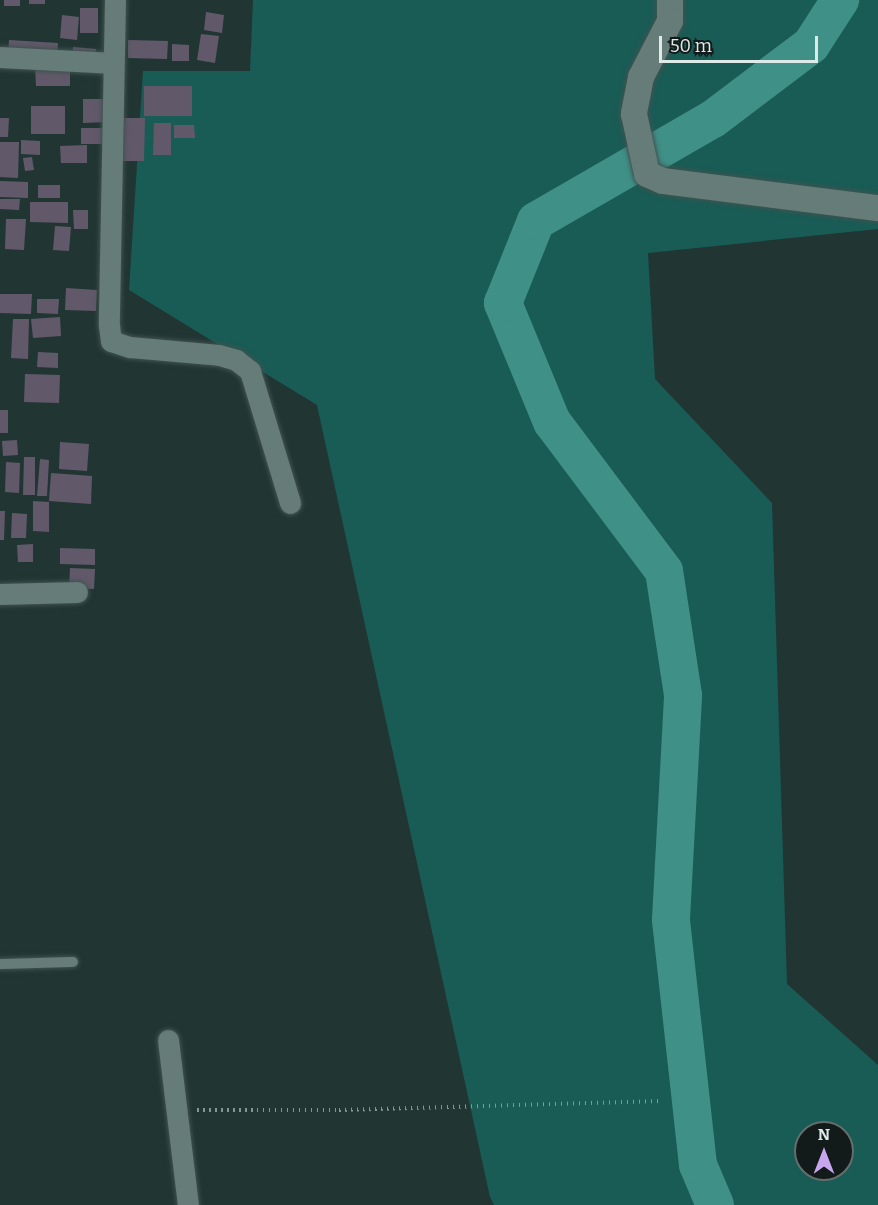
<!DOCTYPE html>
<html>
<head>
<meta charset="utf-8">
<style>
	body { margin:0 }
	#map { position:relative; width:878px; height:1205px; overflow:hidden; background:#213633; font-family:Bitter,serif }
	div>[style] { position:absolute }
	.green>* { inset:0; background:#195c55 }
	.river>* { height:38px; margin:-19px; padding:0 19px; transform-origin:19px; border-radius:19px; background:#3f9087 }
	.building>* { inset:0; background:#61596a }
	.path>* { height:4px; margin-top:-2px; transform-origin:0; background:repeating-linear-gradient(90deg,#869693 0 1.5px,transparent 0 6px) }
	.roads { filter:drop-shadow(0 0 2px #405250) drop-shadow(0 0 2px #405250) }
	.service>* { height:10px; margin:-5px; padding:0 5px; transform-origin:5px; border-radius:5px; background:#657c79 }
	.minor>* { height:21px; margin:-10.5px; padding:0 10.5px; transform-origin:10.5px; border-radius:10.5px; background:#657c79 }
	.tertiary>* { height:26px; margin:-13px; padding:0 13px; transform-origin:13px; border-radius:13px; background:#657c79 }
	span { translate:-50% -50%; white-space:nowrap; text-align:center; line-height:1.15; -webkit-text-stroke:4.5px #121b1a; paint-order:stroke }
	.north { position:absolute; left:794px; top:1121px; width:60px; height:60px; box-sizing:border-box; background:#121b1a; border:2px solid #646e6c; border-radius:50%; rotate:0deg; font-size:16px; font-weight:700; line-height:24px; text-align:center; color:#deeae8 }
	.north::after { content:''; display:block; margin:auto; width:21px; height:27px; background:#c8a6ef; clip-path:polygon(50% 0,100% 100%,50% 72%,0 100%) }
	.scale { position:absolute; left:659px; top:36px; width:159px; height:27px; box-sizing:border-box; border:3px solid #deeae8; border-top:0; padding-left:8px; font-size:18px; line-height:21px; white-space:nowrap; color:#deeae8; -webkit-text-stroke:4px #121b1a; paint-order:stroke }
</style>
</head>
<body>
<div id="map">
	<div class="green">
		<i style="clip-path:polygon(evenodd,253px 0,878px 0,878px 229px,648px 253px,655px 379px,772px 503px,787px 984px,878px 1065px,878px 1205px,494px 1205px,490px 1197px,317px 405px,129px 290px,143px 71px,250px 71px,253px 0,806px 1133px,842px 1133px,842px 1169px,806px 1169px,806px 1133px)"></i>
	</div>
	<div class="river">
		<i style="left:715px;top:1205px;width:43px;rotate:-113deg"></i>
		<i style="left:698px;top:1165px;width:247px;rotate:-96.3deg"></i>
		<i style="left:671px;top:919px;width:224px;rotate:-86.9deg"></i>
		<i style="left:683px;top:695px;width:125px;rotate:-98.7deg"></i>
		<i style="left:664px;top:571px;width:186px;rotate:-126.9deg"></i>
		<i style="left:552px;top:422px;width:129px;rotate:-112.4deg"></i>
		<i style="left:503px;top:303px;width:88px;rotate:-68.1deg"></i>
		<i style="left:536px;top:221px;width:204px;rotate:-30deg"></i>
		<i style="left:713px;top:119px;width:123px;rotate:-37.1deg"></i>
		<i style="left:811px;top:45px;width:54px;rotate:-57.2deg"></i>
	</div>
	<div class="building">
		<i style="clip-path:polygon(4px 0,20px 0,20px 6px,4px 6px)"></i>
		<i style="clip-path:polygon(29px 0,45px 0,45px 4px,29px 4px)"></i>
		<i style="clip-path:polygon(80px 8px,98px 8px,98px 33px,80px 33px)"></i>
		<i style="clip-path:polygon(206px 12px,224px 15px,222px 33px,204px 30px)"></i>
		<i style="clip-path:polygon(62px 15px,79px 17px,77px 40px,60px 38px)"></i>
		<i style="clip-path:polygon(201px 34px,219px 36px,215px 63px,197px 60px)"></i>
		<i style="clip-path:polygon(9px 40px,58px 43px,57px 57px,8px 53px)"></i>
		<i style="clip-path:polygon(128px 40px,168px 41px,167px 59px,128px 58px)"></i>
		<i style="clip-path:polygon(172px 44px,189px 45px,189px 61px,172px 61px)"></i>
		<i style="clip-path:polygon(73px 47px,96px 49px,95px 60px,72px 58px)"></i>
		<i style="clip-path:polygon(70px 66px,70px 86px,36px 86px,35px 67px)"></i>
		<i style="clip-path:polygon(144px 86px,192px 86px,192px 116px,144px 116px)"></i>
		<i style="clip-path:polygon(83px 99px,109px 99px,109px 122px,83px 123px)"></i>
		<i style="clip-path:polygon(31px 106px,65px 106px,65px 134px,31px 134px)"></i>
		<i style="clip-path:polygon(0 118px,9px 118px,8px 137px,0 137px)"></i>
		<i style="clip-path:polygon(117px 118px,145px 118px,144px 161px,116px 161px)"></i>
		<i style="clip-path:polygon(154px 123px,171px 123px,171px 155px,153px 155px)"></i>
		<i style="clip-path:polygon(174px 125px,194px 125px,195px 138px,174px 138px)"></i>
		<i style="clip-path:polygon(81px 128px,103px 128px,103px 144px,81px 144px)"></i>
		<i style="clip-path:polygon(21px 140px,40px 141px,40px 155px,21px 154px)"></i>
		<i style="clip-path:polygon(0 142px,19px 142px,18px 178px,0 177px)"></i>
		<i style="clip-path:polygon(87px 145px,87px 163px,61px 163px,60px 146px)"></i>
		<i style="clip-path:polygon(32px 157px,34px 170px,25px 171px,23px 158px)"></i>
		<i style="clip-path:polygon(0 181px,28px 182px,28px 198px,0 197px)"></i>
		<i style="clip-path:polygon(38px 185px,60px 185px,60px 198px,38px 198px)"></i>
		<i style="clip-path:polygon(0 199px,20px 199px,19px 210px,0 209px)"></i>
		<i style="clip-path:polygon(30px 202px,68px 202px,68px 223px,30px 222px)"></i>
		<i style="clip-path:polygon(73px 210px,88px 210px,88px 229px,74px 229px)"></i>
		<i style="clip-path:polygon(6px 219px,26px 219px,24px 250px,5px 249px)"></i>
		<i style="clip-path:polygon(55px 226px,71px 227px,69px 251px,53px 250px)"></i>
		<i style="clip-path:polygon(66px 288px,97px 290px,96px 311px,65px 310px)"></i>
		<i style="clip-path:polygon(0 294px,32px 294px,31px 314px,0 313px)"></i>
		<i style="clip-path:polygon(37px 299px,59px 299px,58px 314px,37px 313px)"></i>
		<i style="clip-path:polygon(60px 317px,61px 336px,33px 338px,31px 319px)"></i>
		<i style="clip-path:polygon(13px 319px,29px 319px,28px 359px,11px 358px)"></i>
		<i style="clip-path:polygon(38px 352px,58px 353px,58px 368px,37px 367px)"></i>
		<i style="clip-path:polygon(25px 374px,60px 375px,59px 403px,24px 402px)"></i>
		<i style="clip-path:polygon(0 410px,8px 410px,8px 433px,0 433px)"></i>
		<i style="clip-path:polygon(17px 440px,18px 455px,3px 456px,2px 441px)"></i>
		<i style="clip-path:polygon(60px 442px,89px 444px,87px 471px,59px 469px)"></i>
		<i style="clip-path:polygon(24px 457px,35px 457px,35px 495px,23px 495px)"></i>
		<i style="clip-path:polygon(40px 459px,49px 460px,47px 496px,37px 496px)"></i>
		<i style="clip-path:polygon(6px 462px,20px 463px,19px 493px,5px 492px)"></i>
		<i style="clip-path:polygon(51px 473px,92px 476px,91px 504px,49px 501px)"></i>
		<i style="clip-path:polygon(33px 501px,49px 502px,49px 532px,33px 531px)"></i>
		<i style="clip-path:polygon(0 511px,5px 511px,4px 540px,0 540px)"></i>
		<i style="clip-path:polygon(12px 513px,27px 514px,26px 538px,11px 538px)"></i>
		<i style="clip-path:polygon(33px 544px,33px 562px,18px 562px,17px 545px)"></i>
		<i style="clip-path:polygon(60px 548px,95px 549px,95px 565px,60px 564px)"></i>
		<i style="clip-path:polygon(70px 568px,95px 569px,94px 589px,69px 588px)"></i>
	</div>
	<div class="path">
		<i style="left:197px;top:1110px;width:142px"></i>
		<i style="left:339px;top:1110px;width:323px;rotate:-1.6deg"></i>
	</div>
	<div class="roads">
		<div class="service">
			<i style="left:0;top:964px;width:73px;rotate:-1.6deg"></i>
		</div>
		<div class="minor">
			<i style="left:115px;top:0;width:325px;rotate:91.1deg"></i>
			<i style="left:109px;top:325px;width:16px;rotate:83deg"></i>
			<i style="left:111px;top:341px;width:20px;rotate:18deg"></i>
			<i style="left:130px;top:347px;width:89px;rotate:5.1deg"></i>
			<i style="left:219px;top:355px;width:18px;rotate:16deg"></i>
			<i style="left:236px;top:360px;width:18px;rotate:38deg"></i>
			<i style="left:250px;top:371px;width:138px;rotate:73.1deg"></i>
			<i style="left:0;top:57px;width:113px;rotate:3deg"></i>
			<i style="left:0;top:594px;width:77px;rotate:-1.5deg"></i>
			<i style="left:168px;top:1040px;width:166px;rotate:83.1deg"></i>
		</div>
		<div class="tertiary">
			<i style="left:670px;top:0;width:21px;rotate:90deg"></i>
			<i style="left:670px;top:21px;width:63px;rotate:117.4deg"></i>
			<i style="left:641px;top:77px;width:38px;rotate:101deg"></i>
			<i style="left:634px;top:114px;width:61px;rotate:77.8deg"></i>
			<i style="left:647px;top:174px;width:17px;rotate:24deg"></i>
			<i style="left:663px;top:181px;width:217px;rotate:7.2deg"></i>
		</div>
	</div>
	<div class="north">N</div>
	<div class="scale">50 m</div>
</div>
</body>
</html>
